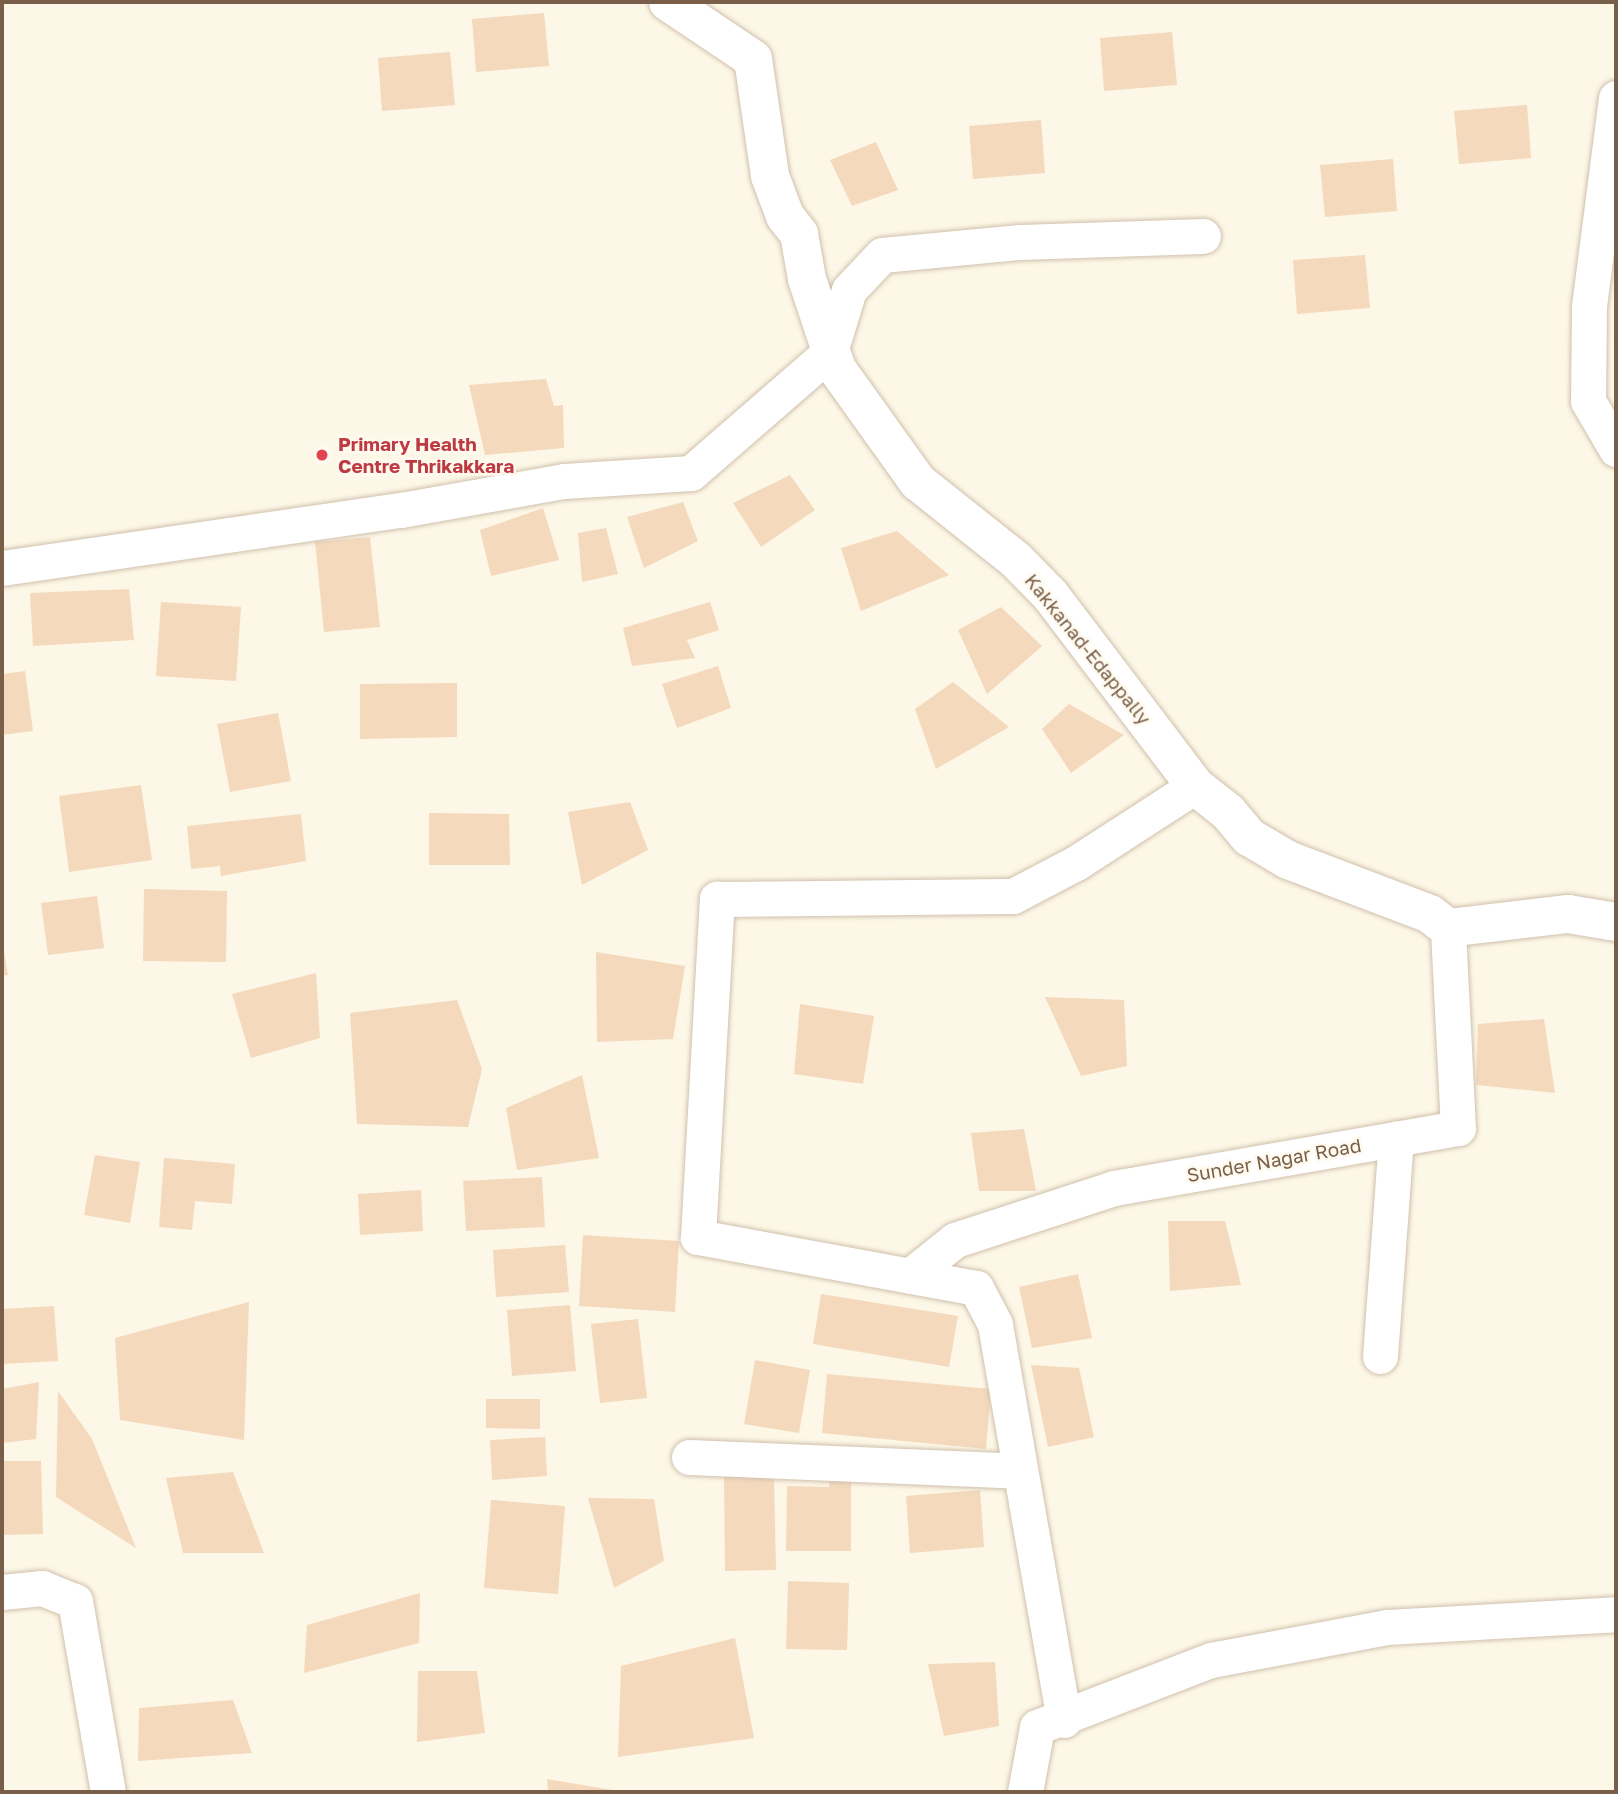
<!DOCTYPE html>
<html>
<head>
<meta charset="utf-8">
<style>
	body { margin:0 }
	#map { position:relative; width:1618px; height:1794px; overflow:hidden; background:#fdf7e7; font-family:"Golos Text",sans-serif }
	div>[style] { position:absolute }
	.building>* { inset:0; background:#f4d9bd }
	.roads { filter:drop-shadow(0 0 2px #d0c0ac) drop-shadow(0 0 2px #d0c0ac) }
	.street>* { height:35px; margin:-17.5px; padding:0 17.5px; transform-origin:17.5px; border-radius:17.5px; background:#fff }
	.secondary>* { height:38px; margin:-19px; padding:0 19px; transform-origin:19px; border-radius:19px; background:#fff }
	.dots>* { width:19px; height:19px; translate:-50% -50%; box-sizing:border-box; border:4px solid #fffaef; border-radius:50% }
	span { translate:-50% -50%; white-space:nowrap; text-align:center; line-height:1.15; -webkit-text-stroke:5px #fffaef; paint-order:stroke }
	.health-label { font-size:19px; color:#be3a42; font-weight:700 }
	.left { translate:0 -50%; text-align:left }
	.street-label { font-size:19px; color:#795f49 }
	.frame { position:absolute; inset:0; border:4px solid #795f49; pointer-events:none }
</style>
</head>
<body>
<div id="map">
	<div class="building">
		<i style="clip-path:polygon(544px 13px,549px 66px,476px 72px,472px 19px)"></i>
		<i style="clip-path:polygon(1172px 32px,1177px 85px,1104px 91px,1100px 38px)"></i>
		<i style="clip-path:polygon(450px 52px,455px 105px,382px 111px,378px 58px)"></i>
		<i style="clip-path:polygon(1527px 105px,1531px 158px,1459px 164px,1454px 111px)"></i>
		<i style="clip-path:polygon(1041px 120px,1045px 173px,973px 179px,969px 126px)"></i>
		<i style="clip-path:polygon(876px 142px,898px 190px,852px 206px,830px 160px)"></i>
		<i style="clip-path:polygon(1393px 159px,1397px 211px,1325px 217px,1320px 165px)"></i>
		<i style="clip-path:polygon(1365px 255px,1370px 308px,1297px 314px,1293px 260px)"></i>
		<i style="clip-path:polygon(546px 379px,554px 406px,563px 405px,564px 448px,485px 455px,469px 385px)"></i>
		<i style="clip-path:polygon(790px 475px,815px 510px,761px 547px,733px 503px)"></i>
		<i style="clip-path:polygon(683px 502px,698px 541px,644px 568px,627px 517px)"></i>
		<i style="clip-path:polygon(543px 508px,559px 560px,491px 576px,480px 530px)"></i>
		<i style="clip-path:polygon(606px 528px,618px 574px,582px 582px,578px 533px)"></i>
		<i style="clip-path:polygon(897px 531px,949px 575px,861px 611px,841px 548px)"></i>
		<i style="clip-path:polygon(370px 537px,380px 627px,324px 632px,315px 542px)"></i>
		<i style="clip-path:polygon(129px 589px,134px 640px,33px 646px,30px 593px)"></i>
		<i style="clip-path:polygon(161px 602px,241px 607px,236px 681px,156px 676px)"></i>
		<i style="clip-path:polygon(710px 602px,719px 630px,687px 640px,695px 658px,632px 666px,623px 628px)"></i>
		<i style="clip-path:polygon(1001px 607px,1042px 646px,987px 694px,958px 630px)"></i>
		<i style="clip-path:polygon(718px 666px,731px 708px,677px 728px,662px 684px)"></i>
		<i style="clip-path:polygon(25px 671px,33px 731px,2px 735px,2px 674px)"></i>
		<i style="clip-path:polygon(953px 682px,1009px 727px,936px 769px,915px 709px)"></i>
		<i style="clip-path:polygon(457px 683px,457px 737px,360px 739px,360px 684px)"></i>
		<i style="clip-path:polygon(1069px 704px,1124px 735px,1071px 773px,1042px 729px)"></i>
		<i style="clip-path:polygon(278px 713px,291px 781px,230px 792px,217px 724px)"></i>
		<i style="clip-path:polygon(141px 785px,152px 860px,69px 872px,59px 796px)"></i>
		<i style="clip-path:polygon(630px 802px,648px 850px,582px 885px,568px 812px)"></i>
		<i style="clip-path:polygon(429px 813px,509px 814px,510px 865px,429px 865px)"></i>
		<i style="clip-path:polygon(301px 814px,306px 861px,221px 876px,220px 866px,191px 869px,187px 826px)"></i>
		<i style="clip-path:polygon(144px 889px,227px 891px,226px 962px,143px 961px)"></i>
		<i style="clip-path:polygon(97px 896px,104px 948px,48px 955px,41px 903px)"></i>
		<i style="clip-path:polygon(2px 940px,8px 975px,2px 976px)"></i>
		<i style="clip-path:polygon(596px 952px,685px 966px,673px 1039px,597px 1042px)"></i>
		<i style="clip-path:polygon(316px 973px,320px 1038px,251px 1058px,232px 994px)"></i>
		<i style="clip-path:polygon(1045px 997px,1124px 1000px,1127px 1066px,1081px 1076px)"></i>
		<i style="clip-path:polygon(457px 1000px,482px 1069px,468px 1127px,357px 1124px,350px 1013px)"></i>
		<i style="clip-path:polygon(800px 1004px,874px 1016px,863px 1084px,794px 1074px)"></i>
		<i style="clip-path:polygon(1544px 1019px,1555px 1093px,1476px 1085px,1478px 1024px)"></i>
		<i style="clip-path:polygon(582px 1075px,599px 1158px,517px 1170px,506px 1108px)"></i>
		<i style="clip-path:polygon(1024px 1129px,1036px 1191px,979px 1191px,971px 1133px)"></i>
		<i style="clip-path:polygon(95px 1155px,140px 1162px,130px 1223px,84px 1215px)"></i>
		<i style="clip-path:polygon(164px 1158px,235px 1164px,232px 1204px,195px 1201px,192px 1230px,159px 1227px)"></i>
		<i style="clip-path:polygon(542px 1177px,545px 1227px,466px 1231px,463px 1181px)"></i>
		<i style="clip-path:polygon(421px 1190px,423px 1231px,360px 1235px,358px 1194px)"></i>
		<i style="clip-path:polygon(1168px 1221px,1225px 1221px,1241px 1285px,1170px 1291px)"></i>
		<i style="clip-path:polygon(583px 1235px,679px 1241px,675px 1312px,579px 1306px)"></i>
		<i style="clip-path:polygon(565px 1245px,569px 1292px,496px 1297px,493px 1250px)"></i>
		<i style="clip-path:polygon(1078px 1274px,1092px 1338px,1032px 1348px,1019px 1287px)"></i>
		<i style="clip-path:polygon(821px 1294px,958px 1316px,949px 1367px,813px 1344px)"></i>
		<i style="clip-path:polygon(249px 1302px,244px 1440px,120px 1420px,115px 1338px)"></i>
		<i style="clip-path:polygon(570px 1305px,576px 1371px,512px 1376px,507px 1310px)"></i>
		<i style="clip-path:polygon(54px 1306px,58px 1361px,2px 1364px,2px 1309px)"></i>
		<i style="clip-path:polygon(638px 1319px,647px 1398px,600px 1403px,591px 1324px)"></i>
		<i style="clip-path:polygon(755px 1360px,810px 1370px,799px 1433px,744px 1424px)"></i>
		<i style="clip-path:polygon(1031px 1365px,1079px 1368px,1094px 1437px,1048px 1447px)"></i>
		<i style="clip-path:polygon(827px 1374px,991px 1389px,986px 1449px,822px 1433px)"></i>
		<i style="clip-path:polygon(39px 1382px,36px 1439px,2px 1443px,2px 1389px)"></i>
		<i style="clip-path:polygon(58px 1391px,92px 1439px,136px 1548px,56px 1497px)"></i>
		<i style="clip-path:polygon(486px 1399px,540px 1399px,540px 1429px,486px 1428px)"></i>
		<i style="clip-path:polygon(545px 1437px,547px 1476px,492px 1480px,490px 1440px)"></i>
		<i style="clip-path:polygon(2px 1461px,41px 1461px,43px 1534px,2px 1535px)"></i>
		<i style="clip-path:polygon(851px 1471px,851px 1551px,786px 1551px,787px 1486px,829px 1487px,830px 1472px)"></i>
		<i style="clip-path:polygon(233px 1472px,264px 1553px,183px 1553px,166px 1478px)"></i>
		<i style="clip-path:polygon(724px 1475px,774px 1475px,776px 1570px,725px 1571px)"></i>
		<i style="clip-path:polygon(980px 1490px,984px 1547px,910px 1553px,906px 1496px)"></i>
		<i style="clip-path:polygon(588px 1498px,654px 1499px,664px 1561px,614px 1588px)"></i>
		<i style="clip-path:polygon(491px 1500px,565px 1506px,558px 1594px,484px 1588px)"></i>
		<i style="clip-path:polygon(788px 1581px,849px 1583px,847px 1650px,786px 1649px)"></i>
		<i style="clip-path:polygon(420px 1593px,419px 1643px,304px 1673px,307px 1625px)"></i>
		<i style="clip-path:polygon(735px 1638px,754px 1738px,618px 1757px,621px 1666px)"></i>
		<i style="clip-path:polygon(995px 1662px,999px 1726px,944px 1736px,928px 1664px)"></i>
		<i style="clip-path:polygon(418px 1671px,477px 1671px,485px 1733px,417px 1742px)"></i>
		<i style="clip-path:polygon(233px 1700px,252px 1753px,138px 1761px,139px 1708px)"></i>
		<i style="clip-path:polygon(547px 1779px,612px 1790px,613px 1792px,548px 1792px)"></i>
	</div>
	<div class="roads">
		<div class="street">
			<i style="left:1616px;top:98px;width:211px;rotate:97.4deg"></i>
			<i style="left:1589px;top:307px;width:94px;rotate:90.6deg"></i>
			<i style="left:1588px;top:401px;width:56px;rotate:59.7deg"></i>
			<i style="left:2px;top:568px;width:403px;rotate:-8.3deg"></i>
			<i style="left:401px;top:510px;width:166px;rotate:-10.1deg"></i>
			<i style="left:564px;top:481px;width:127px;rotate:-3.6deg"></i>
			<i style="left:691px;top:473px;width:184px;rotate:-41deg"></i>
			<i style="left:830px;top:352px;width:65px;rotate:-73deg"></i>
			<i style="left:849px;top:290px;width:48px;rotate:-46.7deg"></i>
			<i style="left:882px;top:255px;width:139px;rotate:-5.4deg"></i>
			<i style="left:1020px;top:242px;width:183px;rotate:-1.9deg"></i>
			<i style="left:910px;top:1276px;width:58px;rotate:-38.7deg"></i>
			<i style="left:955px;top:1240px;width:167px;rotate:-18.1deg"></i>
			<i style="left:1114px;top:1188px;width:349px;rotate:-9.9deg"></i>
			<i style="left:1458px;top:1128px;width:200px;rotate:-92.9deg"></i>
			<i style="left:1380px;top:1356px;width:218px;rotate:-85.8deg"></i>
			<i style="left:689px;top:1457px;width:330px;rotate:2.4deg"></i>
			<i style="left:2px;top:1592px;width:40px;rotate:-5.7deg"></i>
			<i style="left:42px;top:1588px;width:35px;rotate:22deg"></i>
			<i style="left:75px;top:1601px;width:194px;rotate:80.2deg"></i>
			<i style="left:1064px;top:1720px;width:402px;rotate:-99.9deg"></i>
			<i style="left:995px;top:1324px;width:41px;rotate:-117.8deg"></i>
			<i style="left:976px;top:1288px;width:283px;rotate:-169.6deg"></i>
			<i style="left:698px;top:1237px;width:339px;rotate:-86.8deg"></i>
			<i style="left:717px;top:899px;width:296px;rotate:-0.6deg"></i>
			<i style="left:1013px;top:896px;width:71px;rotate:-27.6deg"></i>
			<i style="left:1076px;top:863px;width:142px;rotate:-32.9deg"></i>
			<i style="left:1025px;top:1792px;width:66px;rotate:-79.5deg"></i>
			<i style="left:1037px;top:1727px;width:186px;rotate:-21.1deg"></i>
			<i style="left:1211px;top:1660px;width:179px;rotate:-10.6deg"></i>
			<i style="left:1387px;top:1627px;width:229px;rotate:-3.2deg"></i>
		</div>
		<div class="secondary">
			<i style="left:668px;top:2px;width:102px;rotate:33.8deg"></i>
			<i style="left:753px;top:59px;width:118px;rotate:81.7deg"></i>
			<i style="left:770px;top:176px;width:43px;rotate:69.4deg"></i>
			<i style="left:785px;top:216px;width:23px;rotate:52deg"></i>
			<i style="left:799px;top:234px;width:46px;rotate:79.9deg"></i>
			<i style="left:807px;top:279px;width:95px;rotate:71.6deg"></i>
			<i style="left:837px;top:369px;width:139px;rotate:54.4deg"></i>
			<i style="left:918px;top:482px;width:125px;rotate:38.5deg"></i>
			<i style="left:1016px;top:560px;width:50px;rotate:45.8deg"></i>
			<i style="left:1051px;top:596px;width:238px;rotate:52.8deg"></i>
			<i style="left:1195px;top:786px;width:42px;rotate:38.2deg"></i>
			<i style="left:1228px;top:812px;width:33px;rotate:50deg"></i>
			<i style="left:1249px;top:837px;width:45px;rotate:30.5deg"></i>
			<i style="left:1288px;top:860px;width:152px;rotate:20.8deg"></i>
			<i style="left:1430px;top:914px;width:23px;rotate:38deg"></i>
			<i style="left:1448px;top:928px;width:121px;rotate:-6.7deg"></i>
			<i style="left:1568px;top:914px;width:49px;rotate:9.5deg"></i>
		</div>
	</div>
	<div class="dots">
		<i style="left:322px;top:455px;background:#e0444e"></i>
	</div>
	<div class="health-label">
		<span class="left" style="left:338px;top:455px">Primary Health<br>Centre Thrikakkara</span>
	</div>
	<div class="street-label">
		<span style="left:1088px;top:649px;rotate:51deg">Kakkanad-Edappally</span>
		<span style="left:1274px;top:1160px;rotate:-10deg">Sunder Nagar Road</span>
	</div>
	<div class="frame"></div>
</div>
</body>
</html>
